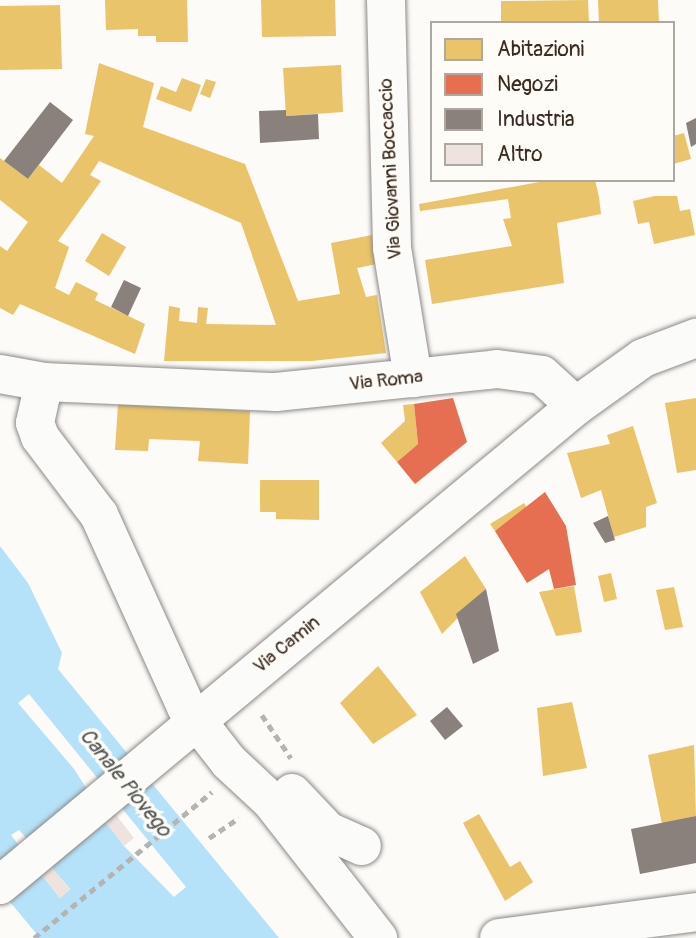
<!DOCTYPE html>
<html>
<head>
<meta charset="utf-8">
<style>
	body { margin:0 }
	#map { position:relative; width:696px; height:938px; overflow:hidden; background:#fcfbf8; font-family:Pangolin,sans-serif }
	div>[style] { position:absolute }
	.water>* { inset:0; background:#b5e2f9 }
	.homes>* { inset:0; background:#e9c46a }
	.shops>* { inset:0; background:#e76f51 }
	.industry>* { inset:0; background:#8a817c }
	.building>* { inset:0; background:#eee3df }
	.path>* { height:4.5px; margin-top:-2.25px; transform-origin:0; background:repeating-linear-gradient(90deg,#b6b4b1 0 7px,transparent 0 12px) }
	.roads { filter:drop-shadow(0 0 2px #8d8985) drop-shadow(0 0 2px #8d8985) }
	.minor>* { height:38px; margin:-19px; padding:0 19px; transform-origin:19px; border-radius:19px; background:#fbfbf9 }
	span { translate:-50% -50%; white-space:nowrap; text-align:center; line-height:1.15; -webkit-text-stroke:7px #fdfcf7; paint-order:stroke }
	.street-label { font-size:19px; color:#3b2a1e }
	.water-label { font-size:21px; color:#525555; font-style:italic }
	.legend { position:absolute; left:430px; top:21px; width:245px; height:161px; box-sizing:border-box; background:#fdfcf7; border:2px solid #afa8a0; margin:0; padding:9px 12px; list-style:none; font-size:21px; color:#3b2a1e }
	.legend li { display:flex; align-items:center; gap:14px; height:35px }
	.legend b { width:35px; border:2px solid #afa8a0 }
</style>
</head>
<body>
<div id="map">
	<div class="water">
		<i style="clip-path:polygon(evenodd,0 546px,28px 583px,62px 653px,58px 669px,279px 938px,40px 938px,0 890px,0 546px,29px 694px,186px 887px,174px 897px,123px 845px,74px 769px,18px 703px,29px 694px,0 546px,19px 830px,70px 889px,60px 898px,11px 835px,19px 830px)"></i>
	</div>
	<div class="homes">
		<i style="clip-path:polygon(105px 0,187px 0,188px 42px,156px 42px,156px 36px,138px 36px,138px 29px,106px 30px)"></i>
		<i style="clip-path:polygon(261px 0,335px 0,336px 36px,262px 37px)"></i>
		<i style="clip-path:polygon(588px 0,589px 23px,501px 23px,501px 1px)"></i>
		<i style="clip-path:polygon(598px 0,658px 0,659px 23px,599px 23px)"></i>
		<i style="clip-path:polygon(60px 5px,62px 69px,0 70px,0 6px)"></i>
		<i style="clip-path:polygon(99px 63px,154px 83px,143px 127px,245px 164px,298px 301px,340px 294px,331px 243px,372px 235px,377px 264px,357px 268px,366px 297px,377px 295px,386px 353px,312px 361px,164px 361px,169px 306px,180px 308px,179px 321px,197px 323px,198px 307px,208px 308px,206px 324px,276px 325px,241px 223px,99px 161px,90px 175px,101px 181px,58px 241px,69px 247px,55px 288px,69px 295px,76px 282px,98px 293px,95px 300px,145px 324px,135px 354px,20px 304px,13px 315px,0 308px,0 246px,7px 251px,28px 222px,0 200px,0 158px,28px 179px,39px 165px,62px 183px,94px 136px,85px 134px)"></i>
		<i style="clip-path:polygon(341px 65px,343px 112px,286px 116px,283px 68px)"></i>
		<i style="clip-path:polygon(182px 78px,201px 85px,191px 112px,156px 99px,161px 86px,176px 92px)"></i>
		<i style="clip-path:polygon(206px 79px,216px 82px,210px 98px,200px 94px)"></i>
		<i style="clip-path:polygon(684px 133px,691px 159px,673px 164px,673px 136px)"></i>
		<i style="clip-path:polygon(550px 180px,595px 180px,599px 197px,601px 214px,557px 223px,564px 283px,432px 304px,425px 260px,512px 246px,503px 219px,511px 218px,508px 199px,420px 211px,419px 204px)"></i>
		<i style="clip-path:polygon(655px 196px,677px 196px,680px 211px,690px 209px,695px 235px,654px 244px,649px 222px,638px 224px,633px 201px)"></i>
		<i style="clip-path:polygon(102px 233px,126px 247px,109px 276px,85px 261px)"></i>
		<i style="clip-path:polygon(696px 398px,696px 470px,677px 473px,665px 403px)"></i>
		<i style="clip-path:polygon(118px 404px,250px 411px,248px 464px,198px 461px,200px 441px,149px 439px,148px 451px,115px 450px)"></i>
		<i style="clip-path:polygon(414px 404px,418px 444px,397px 462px,381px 443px,405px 421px,403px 405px)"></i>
		<i style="clip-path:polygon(633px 426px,657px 503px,646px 507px,646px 527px,614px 537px,601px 490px,581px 498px,567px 453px,610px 444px,607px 435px)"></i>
		<i style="clip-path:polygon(260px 480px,319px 480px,319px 520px,276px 519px,276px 512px,260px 512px)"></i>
		<i style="clip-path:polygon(524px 503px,528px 510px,495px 531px,490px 524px)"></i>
		<i style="clip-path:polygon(465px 556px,486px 589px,442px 634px,420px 592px)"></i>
		<i style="clip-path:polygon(611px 573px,617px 599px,604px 602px,598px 576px)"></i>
		<i style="clip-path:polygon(574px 586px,582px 632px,556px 636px,539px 592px)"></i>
		<i style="clip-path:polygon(674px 587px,683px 627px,665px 630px,656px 590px)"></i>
		<i style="clip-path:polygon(378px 666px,417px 715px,373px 744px,340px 703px)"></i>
		<i style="clip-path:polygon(572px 702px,587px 768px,543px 776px,537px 708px)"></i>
		<i style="clip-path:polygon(694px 745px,696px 816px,662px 824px,648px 755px)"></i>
		<i style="clip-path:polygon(479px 814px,510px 867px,520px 861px,533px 882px,505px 901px,463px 823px)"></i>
	</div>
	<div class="shops">
		<i style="clip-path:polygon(453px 398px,467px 442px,415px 484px,397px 462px,418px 444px,414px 404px)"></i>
		<i style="clip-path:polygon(545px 492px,566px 526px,576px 585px,554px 589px,549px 569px,527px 583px,495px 531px)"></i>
	</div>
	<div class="industry">
		<i style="clip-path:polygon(50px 102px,73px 120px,28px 179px,4px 161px)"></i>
		<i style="clip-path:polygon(286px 110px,286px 116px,318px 114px,319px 139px,260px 143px,259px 111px)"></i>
		<i style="clip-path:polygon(696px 118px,696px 144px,691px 147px,686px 123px)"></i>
		<i style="clip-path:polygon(124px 280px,141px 288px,128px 316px,111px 307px)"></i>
		<i style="clip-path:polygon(608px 516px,615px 540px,605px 543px,593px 523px)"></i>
		<i style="clip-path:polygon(486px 589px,499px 651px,473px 664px,456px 614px)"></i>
		<i style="clip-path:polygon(447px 707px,463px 726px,445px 740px,430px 721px)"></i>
		<i style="clip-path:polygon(696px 816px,696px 863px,640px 874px,631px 829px)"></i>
	</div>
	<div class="building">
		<i style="clip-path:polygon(107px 803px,134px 838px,124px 846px,97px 812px)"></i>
		<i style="clip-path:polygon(43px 856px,70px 890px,60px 898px,33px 864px)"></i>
	</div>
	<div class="path">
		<i style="left:262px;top:715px;width:52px;rotate:56deg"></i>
		<i style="left:209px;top:838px;width:36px;rotate:-34deg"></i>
		<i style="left:34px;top:938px;width:230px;rotate:-39.4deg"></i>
	</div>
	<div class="roads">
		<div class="minor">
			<i style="left:386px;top:0;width:248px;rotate:88.6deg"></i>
			<i style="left:392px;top:248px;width:132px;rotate:80.8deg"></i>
			<i style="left:0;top:374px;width:45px;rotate:10.3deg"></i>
			<i style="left:44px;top:382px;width:232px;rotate:2.5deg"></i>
			<i style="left:276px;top:392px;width:222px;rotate:-5.9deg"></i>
			<i style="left:497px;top:369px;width:45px;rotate:7.6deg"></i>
			<i style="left:542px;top:375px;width:46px;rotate:42.4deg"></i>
			<i style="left:44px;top:382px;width:42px;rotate:102.4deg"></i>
			<i style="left:35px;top:423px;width:15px;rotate:70deg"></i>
			<i style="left:40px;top:437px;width:98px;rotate:52.9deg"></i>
			<i style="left:99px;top:515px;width:211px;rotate:65.6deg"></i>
			<i style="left:186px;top:707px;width:70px;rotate:52deg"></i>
			<i style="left:229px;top:762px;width:57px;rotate:42.9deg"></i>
			<i style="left:271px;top:801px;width:174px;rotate:52deg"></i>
			<i style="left:292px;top:793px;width:52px;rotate:46.5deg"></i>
			<i style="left:328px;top:831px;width:37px;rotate:24deg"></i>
			<i style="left:0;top:885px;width:749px;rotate:-39.75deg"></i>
			<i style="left:576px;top:406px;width:82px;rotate:-35.6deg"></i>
			<i style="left:643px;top:358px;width:57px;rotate:-20.7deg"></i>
			<i style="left:499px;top:938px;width:199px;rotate:-7.5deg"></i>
		</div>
	</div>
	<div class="street-label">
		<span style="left:391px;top:169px;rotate:-93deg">Via Giovanni Boccaccio</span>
		<span style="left:386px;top:381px;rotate:-6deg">Via Roma</span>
		<span style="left:287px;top:645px;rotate:-39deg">Via Camin</span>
	</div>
	<div class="water-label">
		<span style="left:125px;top:783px;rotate:51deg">Canale Piovego</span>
	</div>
	<ul class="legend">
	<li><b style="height:19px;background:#e9c46a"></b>Abitazioni</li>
	<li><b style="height:19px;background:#e76f51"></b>Negozi</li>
	<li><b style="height:19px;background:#8a817c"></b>Industria</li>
	<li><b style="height:19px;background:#eee3df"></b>Altro</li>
	</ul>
</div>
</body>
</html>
